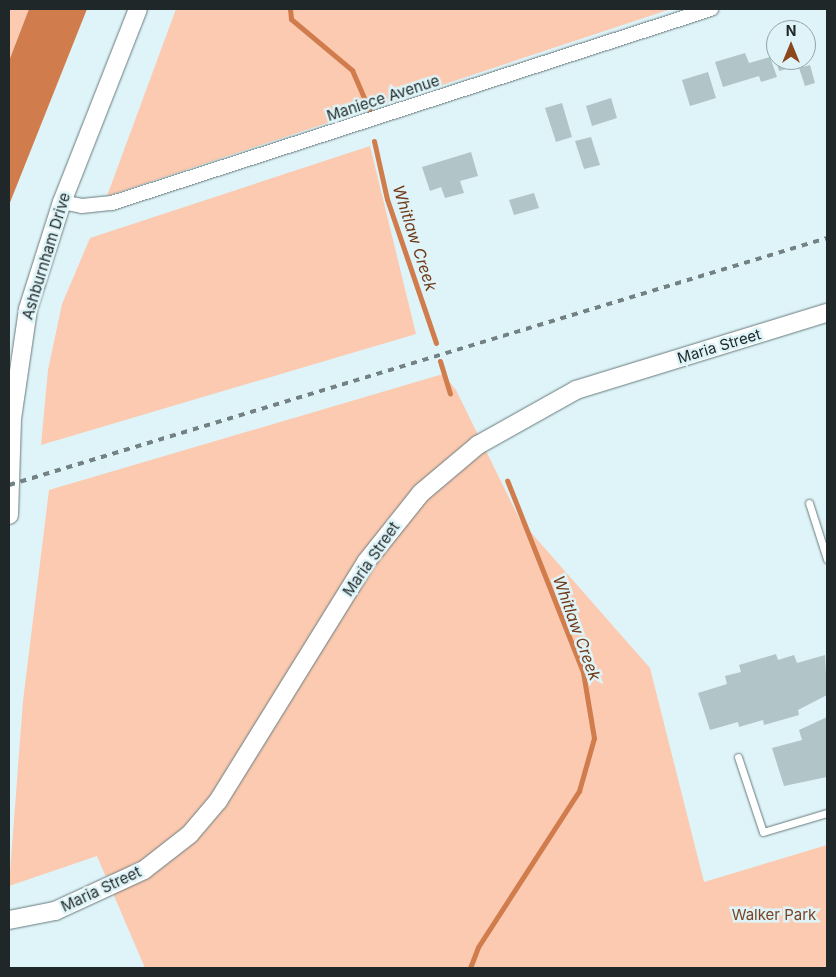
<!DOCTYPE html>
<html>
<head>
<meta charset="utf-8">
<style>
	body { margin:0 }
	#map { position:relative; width:836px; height:977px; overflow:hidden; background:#dff4f8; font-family:Inter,sans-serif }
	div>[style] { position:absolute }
	.green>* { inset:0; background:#fbcab0 }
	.water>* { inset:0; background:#d07c4c }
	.stream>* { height:5px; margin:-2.5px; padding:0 2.5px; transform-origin:2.5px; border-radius:2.5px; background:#d07c4c }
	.building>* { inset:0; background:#b1c5c9 }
	.roads { filter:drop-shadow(0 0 1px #677a7d) drop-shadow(0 0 1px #677a7d) }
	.service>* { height:7px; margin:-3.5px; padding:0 3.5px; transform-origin:3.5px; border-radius:3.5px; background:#fff }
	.minor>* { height:14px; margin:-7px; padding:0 7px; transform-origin:7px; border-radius:7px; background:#fff }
	.tertiary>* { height:18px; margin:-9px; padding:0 9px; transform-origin:9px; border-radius:9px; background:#fff }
	.rail>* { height:4px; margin-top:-2px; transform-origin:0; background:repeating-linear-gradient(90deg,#738183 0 6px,transparent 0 12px) }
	span { translate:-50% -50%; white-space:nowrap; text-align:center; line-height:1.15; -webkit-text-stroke:5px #dff4f8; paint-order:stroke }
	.street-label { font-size:15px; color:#1f2728 }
	.park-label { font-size:15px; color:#7c4322 }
	.water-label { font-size:16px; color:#713917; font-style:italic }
	.frame { position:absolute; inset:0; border:10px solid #1f2728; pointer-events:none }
	.north { position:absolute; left:766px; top:20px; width:50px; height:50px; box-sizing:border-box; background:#dff4f8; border:1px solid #92a2a5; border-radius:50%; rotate:0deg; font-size:14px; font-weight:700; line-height:20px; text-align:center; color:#1f2728 }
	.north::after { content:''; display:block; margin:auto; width:18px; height:22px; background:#8c471d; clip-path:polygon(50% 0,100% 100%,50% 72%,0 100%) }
</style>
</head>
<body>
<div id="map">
	<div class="green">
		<i style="clip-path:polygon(9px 9px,29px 9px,9px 61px)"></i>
		<i style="clip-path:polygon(176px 9px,671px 9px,107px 196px)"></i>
		<i style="clip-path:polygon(370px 146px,416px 334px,41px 445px,48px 370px,62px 304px,90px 238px)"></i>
		<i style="clip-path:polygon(443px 374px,456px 390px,520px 520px,650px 668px,704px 882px,827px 845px,827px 968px,145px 968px,97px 856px,9px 886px,23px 701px,49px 490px)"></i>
	</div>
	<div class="water">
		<i style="clip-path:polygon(29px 9px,87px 9px,9px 205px,9px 61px)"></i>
	</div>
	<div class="stream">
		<i style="left:290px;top:9px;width:10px;rotate:84deg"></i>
		<i style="left:291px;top:19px;width:80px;rotate:39.9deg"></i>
		<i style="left:352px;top:70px;width:48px;rotate:66.6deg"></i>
		<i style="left:374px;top:141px;width:59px;rotate:77.4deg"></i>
		<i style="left:387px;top:199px;width:152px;rotate:71.2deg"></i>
		<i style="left:440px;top:361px;width:34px;rotate:73deg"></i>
		<i style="left:470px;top:968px;width:22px;rotate:-69deg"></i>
		<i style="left:478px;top:947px;width:186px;rotate:-57.1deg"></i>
		<i style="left:579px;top:791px;width:55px;rotate:-74.2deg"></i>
		<i style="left:594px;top:738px;width:67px;rotate:-99.5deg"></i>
		<i style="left:583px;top:672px;width:206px;rotate:-111.6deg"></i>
	</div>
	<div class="building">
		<i style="clip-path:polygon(776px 35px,776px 59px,769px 37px)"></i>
		<i style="clip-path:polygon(745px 53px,749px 63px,770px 57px,777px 77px,761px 82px,759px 76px,723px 87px,715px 62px)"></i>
		<i style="clip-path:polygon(776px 60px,800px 60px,801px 65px,779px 71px)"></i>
		<i style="clip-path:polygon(810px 65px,815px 83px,805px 86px,799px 68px)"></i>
		<i style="clip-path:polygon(708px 72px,716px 98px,690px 106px,682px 80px)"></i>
		<i style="clip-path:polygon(611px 98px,617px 118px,592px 126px,586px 106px)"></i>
		<i style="clip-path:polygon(562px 103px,572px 137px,556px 142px,545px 108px)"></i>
		<i style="clip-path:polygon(591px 137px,600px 165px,584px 169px,575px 141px)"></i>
		<i style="clip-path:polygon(471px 152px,478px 176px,460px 181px,464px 193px,445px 198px,441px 187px,430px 191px,422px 167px)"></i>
		<i style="clip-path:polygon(534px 193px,539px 208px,514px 215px,509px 200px)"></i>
		<i style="clip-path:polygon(776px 654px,778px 660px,794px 655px,797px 663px,825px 655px,827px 695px,798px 710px,799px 715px,764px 725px,763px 720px,739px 727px,738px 722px,710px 730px,698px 693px,727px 684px,725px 676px,741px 672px,739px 665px)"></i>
		<i style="clip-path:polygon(827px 717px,827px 777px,784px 786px,772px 748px,802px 740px,799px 730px)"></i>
	</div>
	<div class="roads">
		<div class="service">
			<i style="left:809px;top:503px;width:59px;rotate:72.2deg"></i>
			<i style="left:738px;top:757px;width:79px;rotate:71.6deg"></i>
			<i style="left:763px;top:832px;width:67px;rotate:-16.5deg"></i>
		</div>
		<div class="minor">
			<i style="left:62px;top:202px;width:20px;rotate:11deg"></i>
			<i style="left:82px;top:206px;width:30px;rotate:-6deg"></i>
			<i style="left:112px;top:203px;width:630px;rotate:-17.95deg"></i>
		</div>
		<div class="tertiary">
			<i style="left:9px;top:515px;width:96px;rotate:-88.2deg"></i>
			<i style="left:12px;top:419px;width:111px;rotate:-81.7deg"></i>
			<i style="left:28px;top:309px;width:112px;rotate:-72.4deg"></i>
			<i style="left:62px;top:202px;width:207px;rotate:-68.5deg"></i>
			<i style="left:9px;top:920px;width:47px;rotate:-11.1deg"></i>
			<i style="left:55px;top:911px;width:98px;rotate:-24.7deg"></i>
			<i style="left:144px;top:870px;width:58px;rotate:-38deg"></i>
			<i style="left:190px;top:834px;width:43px;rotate:-49.7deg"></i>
			<i style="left:218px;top:801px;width:281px;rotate:-58.2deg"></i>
			<i style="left:366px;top:562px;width:88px;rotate:-51.4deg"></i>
			<i style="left:421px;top:493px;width:75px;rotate:-40.1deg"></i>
			<i style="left:478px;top:445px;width:112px;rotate:-29.3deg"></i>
			<i style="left:576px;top:390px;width:263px;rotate:-17.1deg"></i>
		</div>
	</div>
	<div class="rail">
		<i style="left:9px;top:485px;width:854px;rotate:-16.8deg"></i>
	</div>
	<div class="street-label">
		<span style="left:383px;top:98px;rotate:-18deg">Maniece Avenue</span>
		<span style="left:46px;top:256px;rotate:-73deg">Ashburnham Drive</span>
		<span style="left:719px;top:346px;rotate:-17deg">Maria Street</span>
		<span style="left:371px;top:559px;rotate:-55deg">Maria Street</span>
		<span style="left:101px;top:889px;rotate:-25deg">Maria Street</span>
	</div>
	<div class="park-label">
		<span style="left:774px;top:915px">Walker Park</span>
	</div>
	<div class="water-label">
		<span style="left:415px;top:238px;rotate:72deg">Whitlaw Creek</span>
		<span style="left:577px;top:628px;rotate:70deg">Whitlaw Creek</span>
	</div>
	<div class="frame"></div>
	<div class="north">N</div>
</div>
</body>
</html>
